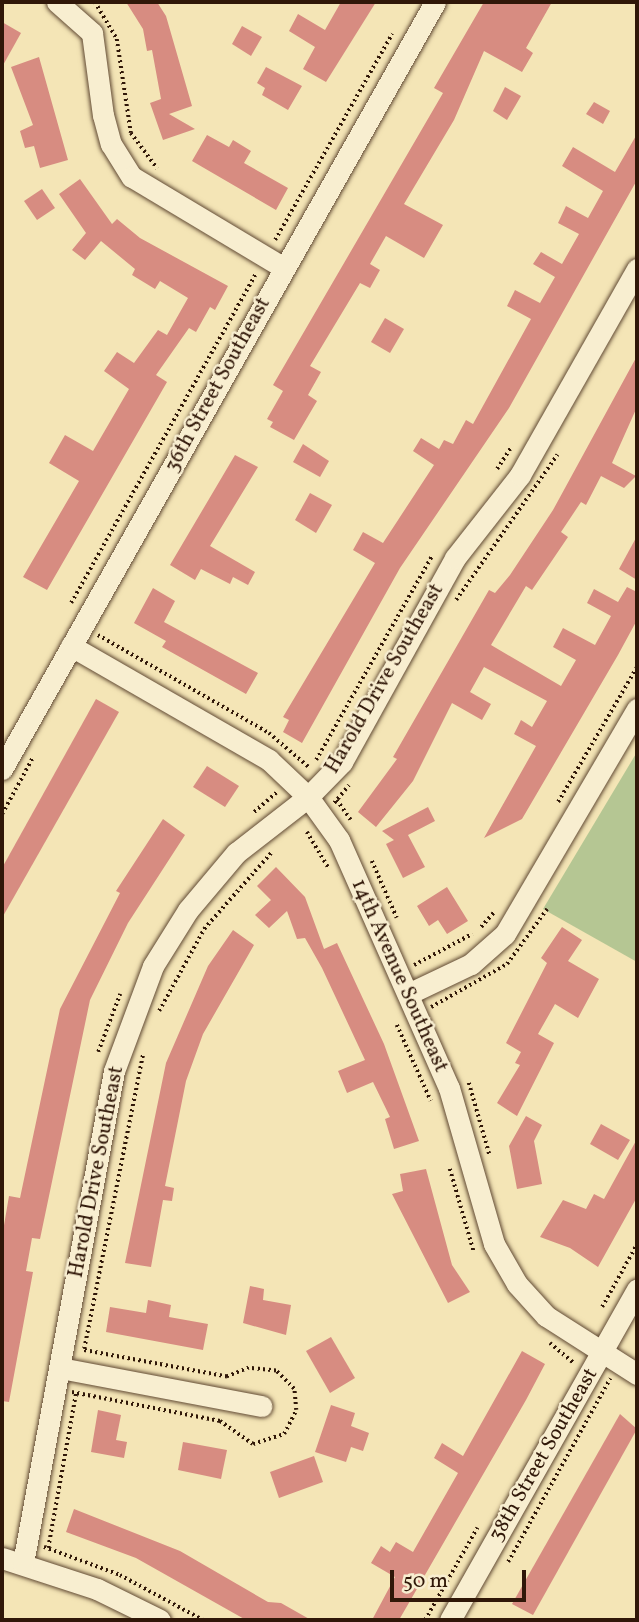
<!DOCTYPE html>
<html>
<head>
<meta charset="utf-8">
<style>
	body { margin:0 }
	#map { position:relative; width:639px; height:1622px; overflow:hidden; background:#f4e5b6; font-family:Vollkorn,serif }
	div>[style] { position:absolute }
	.green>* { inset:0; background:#b5c693 }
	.building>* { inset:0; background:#d78c81 }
	.path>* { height:3.5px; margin-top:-1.75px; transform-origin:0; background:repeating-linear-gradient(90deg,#301708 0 2px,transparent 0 5.5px) }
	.roads { filter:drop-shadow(0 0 2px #614a34) drop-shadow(0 0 2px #614a34) }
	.street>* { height:21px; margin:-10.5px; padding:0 10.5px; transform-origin:10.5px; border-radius:10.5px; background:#f8eed0 }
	span { translate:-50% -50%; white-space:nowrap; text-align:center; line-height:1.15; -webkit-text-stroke:5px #f8eed0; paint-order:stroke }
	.street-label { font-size:21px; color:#301708 }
	.frame { position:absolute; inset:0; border:4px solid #301708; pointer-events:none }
	.scale { position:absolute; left:390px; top:1570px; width:136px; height:32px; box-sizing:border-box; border:4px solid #301708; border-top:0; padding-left:9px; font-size:21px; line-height:24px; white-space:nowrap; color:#301708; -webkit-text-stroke:5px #f8eed0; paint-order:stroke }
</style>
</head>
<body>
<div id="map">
	<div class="green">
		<i style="clip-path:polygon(637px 752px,637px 962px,543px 909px)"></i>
	</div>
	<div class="building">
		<i style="clip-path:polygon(126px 2px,157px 2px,166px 16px,192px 106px,169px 114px,195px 129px,163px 140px,150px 103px,161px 99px,152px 50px,147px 51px,143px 29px)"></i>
		<i style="clip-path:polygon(341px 2px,376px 2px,326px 82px,303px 69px,315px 47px,289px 31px,298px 14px,325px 30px)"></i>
		<i style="clip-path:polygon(484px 2px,552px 2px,526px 48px,533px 53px,522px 72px,484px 51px,454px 120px,404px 204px,443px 225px,424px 258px,386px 236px,370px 264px,380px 270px,370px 288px,360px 283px,310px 366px,321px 372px,308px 395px,317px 401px,294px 440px,270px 427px,273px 422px,267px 419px,283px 391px,273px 385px,443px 93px,434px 88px)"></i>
		<i style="clip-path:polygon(2px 22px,21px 33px,2px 67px)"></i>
		<i style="clip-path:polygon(242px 26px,262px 37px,251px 56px,232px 44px)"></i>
		<i style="clip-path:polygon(39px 57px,68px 160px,40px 168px,34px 146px,25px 148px,20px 131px,33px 125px,11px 67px)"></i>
		<i style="clip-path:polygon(266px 67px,302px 86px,288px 110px,262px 95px,265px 88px,257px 83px)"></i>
		<i style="clip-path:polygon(505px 87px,521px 96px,507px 120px,493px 111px)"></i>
		<i style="clip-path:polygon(594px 102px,610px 111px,603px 124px,586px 114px)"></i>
		<i style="clip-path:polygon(637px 134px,637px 180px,509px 408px,400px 568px,302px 743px,283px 732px,289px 720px,283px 717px,375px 563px,353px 550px,363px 532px,383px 543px,434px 465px,413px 451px,421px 438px,439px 449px,444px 440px,453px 444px,466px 420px,473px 424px,531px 319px,507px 306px,515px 290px,540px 303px,555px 277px,533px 264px,541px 252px,562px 264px,579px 234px,558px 223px,566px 206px,588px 218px,603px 191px,562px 166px,573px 147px,615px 172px)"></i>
		<i style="clip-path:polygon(207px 135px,229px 147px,233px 140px,251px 151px,244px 163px,288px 188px,276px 210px,192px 161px)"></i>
		<i style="clip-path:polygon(80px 179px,112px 224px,117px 219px,140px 238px,228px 286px,215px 310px,210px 307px,196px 332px,189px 328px,156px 375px,167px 382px,47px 590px,23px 577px,79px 481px,49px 463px,65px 435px,93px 451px,129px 389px,104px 371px,117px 352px,134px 363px,158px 330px,167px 335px,188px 298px,160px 281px,155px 289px,132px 275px,135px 269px,101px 241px,85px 260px,72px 250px,86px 233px,59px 194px)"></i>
		<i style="clip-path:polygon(42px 189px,55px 208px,37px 220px,24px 201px)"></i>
		<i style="clip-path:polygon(385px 318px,404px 329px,390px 353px,371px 342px)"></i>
		<i style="clip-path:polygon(637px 356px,637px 407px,612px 463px,636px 476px,624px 488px,601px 476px,586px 505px,581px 502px,561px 532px,568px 537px,532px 590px,526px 586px,491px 645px,561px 686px,576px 660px,553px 647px,563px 628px,595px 645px,611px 616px,587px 603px,594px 589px,618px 602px,627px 587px,637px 592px,637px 620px,618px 655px,522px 819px,484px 838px,536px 746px,514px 734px,521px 720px,532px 727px,547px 701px,484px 667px,470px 692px,491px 704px,482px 720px,452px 703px,413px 781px,376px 827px,358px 812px,397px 759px,393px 757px,489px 590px,495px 593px,510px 575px,553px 510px)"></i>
		<i style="clip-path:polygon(303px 444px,329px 461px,320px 477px,293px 462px)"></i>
		<i style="clip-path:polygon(235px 455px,258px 467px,210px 546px,255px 572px,248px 585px,233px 577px,230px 584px,201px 569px,195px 580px,170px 565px)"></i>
		<i style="clip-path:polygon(310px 493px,332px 505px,316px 533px,295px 520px)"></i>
		<i style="clip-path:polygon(637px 536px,637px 580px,619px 569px)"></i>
		<i style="clip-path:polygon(153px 588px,175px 601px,164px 622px,258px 673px,246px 694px,162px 647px,166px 641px,134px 623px)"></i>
		<i style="clip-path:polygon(96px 699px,119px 712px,2px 918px,2px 868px)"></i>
		<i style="clip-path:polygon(207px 766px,239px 786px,225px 807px,193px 787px)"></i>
		<i style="clip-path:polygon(428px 807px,435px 821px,408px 835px,425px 867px,403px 878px,386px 844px,394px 840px,382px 831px)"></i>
		<i style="clip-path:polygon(163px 819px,185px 835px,128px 923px,90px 1000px,40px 1239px,32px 1238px,26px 1271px,33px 1272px,9px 1402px,2px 1401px,2px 1237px,9px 1196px,20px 1198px,60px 1009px,120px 893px,116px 891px)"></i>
		<i style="clip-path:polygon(276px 867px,305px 897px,324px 949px,337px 943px,384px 1044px,419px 1141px,394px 1149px,385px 1119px,390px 1117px,373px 1082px,347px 1093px,338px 1071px,365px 1060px,322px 968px,305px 938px,297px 939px,287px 911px,269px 928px,255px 915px,271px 900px,257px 886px)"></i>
		<i style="clip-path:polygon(447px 887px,468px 921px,447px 934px,438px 920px,429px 926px,417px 906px)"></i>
		<i style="clip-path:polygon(562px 927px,582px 940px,568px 961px,599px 979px,578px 1018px,555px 1004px,538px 1034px,554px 1043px,517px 1116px,497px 1103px,520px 1065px,515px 1063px,521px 1052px,506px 1043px,547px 963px,541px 958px)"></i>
		<i style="clip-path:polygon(233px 930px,254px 945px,203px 1034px,186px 1081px,165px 1186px,174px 1188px,172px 1201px,163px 1200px,151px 1267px,125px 1263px,166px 1063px,208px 966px)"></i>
		<i style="clip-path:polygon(526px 1116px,542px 1125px,534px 1141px,542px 1184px,517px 1189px,509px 1146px)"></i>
		<i style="clip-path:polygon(601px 1124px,630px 1140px,618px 1160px,590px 1144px)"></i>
		<i style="clip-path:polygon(637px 1139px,637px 1197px,598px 1267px,570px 1248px,540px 1237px,563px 1200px,586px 1209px,594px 1194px,604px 1199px)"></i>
		<i style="clip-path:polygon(426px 1169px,452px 1265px,470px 1292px,448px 1303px,392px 1194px,403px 1191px,400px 1174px)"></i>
		<i style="clip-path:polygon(250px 1286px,264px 1289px,263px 1300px,291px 1305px,286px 1335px,243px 1323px)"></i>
		<i style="clip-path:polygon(148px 1300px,171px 1305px,169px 1317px,208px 1324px,203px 1350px,106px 1332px,110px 1307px,146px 1313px)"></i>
		<i style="clip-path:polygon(331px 1337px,355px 1378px,330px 1393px,306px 1351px)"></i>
		<i style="clip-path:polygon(522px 1351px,545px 1364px,526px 1400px,399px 1620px,372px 1620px,395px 1577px,371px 1563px,381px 1546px,390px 1552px,396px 1542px,413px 1552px,458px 1473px,434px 1458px,442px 1443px,463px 1456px)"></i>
		<i style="clip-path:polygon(331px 1405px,355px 1413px,351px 1426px,369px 1433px,363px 1451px,351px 1447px,346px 1462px,315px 1452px)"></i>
		<i style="clip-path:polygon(98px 1410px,121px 1415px,116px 1440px,127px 1442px,124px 1458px,91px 1452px)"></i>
		<i style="clip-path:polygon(620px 1414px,637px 1429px,533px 1615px,512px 1604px)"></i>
		<i style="clip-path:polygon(183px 1442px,227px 1450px,221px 1479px,178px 1470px)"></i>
		<i style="clip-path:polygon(314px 1456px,323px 1482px,279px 1498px,270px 1472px)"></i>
		<i style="clip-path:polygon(74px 1509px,180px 1551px,268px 1602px,281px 1603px,311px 1620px,246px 1620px,136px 1558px,66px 1532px)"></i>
	</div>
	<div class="path">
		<i style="left:95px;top:2px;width:43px;rotate:59.3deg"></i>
		<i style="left:117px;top:39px;width:95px;rotate:81.5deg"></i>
		<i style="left:131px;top:133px;width:44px;rotate:53.4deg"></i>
		<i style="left:275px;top:240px;width:237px;rotate:-60.4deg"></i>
		<i style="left:497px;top:469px;width:27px;rotate:-57deg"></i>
		<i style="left:456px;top:600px;width:177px;rotate:-55.1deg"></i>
		<i style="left:71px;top:603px;width:377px;rotate:-60.7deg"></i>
		<i style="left:98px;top:635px;width:197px;rotate:29.8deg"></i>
		<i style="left:269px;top:733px;width:54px;rotate:40.5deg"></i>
		<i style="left:316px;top:760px;width:235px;rotate:-60.4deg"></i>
		<i style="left:337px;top:800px;width:24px;rotate:55deg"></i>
		<i style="left:558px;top:802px;width:156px;rotate:-59.7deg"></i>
		<i style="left:334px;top:803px;width:23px;rotate:-50deg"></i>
		<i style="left:254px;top:812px;width:30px;rotate:-41deg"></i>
		<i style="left:2px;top:814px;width:63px;rotate:-61.4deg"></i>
		<i style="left:307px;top:832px;width:41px;rotate:59deg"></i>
		<i style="left:372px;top:861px;width:62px;rotate:66.3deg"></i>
		<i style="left:481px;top:927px;width:20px;rotate:-49deg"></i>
		<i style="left:414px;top:965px;width:66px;rotate:-28.1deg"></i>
		<i style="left:431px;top:1007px;width:87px;rotate:-29.5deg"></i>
		<i style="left:507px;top:964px;width:68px;rotate:-54deg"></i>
		<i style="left:159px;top:1011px;width:94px;rotate:-61.2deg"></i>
		<i style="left:204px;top:929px;width:101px;rotate:-48.6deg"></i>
		<i style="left:397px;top:1025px;width:83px;rotate:65.9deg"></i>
		<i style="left:98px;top:1052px;width:62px;rotate:-69.2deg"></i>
		<i style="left:469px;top:1083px;width:76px;rotate:74deg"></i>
		<i style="left:450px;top:1169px;width:86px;rotate:73.9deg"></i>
		<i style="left:602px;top:1307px;width:72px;rotate:-60.9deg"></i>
		<i style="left:550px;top:1343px;width:31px;rotate:40deg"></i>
		<i style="left:84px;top:1349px;width:301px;rotate:-78.7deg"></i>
		<i style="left:72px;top:1392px;width:151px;rotate:11.1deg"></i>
		<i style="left:220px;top:1421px;width:40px;rotate:34.9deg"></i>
		<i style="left:253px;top:1444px;width:33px;rotate:-18deg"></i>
		<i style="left:284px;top:1434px;width:27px;rotate:-63deg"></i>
		<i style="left:296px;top:1410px;width:21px;rotate:-95deg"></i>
		<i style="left:294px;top:1389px;width:25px;rotate:-135deg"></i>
		<i style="left:276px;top:1371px;width:27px;rotate:-174deg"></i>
		<i style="left:249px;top:1368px;width:24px;rotate:158deg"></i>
		<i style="left:227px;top:1377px;width:148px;rotate:-169.5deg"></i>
		<i style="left:44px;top:1547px;width:81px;rotate:20.2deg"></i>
		<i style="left:120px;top:1575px;width:94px;rotate:28.5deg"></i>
		<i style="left:48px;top:1548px;width:158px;rotate:-79.8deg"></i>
		<i style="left:508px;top:1562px;width:210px;rotate:-60.9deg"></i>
		<i style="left:425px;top:1620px;width:106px;rotate:-60.5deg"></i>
	</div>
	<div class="roads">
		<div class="street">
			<i style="left:57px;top:2px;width:47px;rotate:41.5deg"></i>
			<i style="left:92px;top:33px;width:83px;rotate:82.4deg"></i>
			<i style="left:103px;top:115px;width:30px;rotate:75deg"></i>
			<i style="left:111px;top:144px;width:39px;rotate:58deg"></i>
			<i style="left:132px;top:177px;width:177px;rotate:30.9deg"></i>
			<i style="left:71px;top:646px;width:228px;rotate:29.9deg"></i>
			<i style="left:269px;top:760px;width:54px;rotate:43.5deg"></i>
			<i style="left:308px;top:797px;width:53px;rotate:54.2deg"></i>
			<i style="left:339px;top:840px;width:271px;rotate:66.1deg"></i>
			<i style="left:449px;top:1088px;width:162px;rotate:73.9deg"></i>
			<i style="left:494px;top:1244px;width:46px;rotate:60.1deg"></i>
			<i style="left:517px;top:1284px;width:43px;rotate:47.8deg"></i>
			<i style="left:546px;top:1316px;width:108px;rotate:32.5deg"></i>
			<i style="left:2px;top:769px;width:881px;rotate:-60.55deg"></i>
			<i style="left:408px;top:994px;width:70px;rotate:-25.5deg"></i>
			<i style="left:471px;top:964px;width:45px;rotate:-41.4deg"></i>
			<i style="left:505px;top:934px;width:261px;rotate:-59.6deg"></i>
			<i style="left:60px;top:1368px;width:205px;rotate:10.7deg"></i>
			<i style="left:2px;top:1558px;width:100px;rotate:18.1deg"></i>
			<i style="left:97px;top:1589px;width:70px;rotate:26.2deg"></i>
			<i style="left:23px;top:1563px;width:500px;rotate:-79.52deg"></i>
			<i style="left:114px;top:1071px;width:112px;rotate:-69.6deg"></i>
			<i style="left:153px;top:966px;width:66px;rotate:-58deg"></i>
			<i style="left:188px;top:910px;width:75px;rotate:-49.9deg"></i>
			<i style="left:236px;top:853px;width:91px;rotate:-37.9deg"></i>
			<i style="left:308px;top:797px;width:49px;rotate:-45.8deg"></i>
			<i style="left:342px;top:762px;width:233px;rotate:-61deg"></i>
			<i style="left:455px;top:558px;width:105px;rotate:-51.9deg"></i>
			<i style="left:520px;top:475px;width:237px;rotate:-60.4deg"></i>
			<i style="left:450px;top:1620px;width:380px;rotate:-60.5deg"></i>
		</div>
	</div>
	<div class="street-label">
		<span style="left:218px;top:385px;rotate:-61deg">36th Street Southeast</span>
		<span style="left:385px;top:679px;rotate:-60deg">Harold Drive Southeast</span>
		<span style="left:399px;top:976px;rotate:66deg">14th Avenue Southeast</span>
		<span style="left:97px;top:1172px;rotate:-79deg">Harold Drive Southeast</span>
		<span style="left:544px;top:1455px;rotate:-60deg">38th Street Southeast</span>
	</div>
	<div class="frame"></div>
	<div class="scale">50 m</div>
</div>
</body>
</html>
